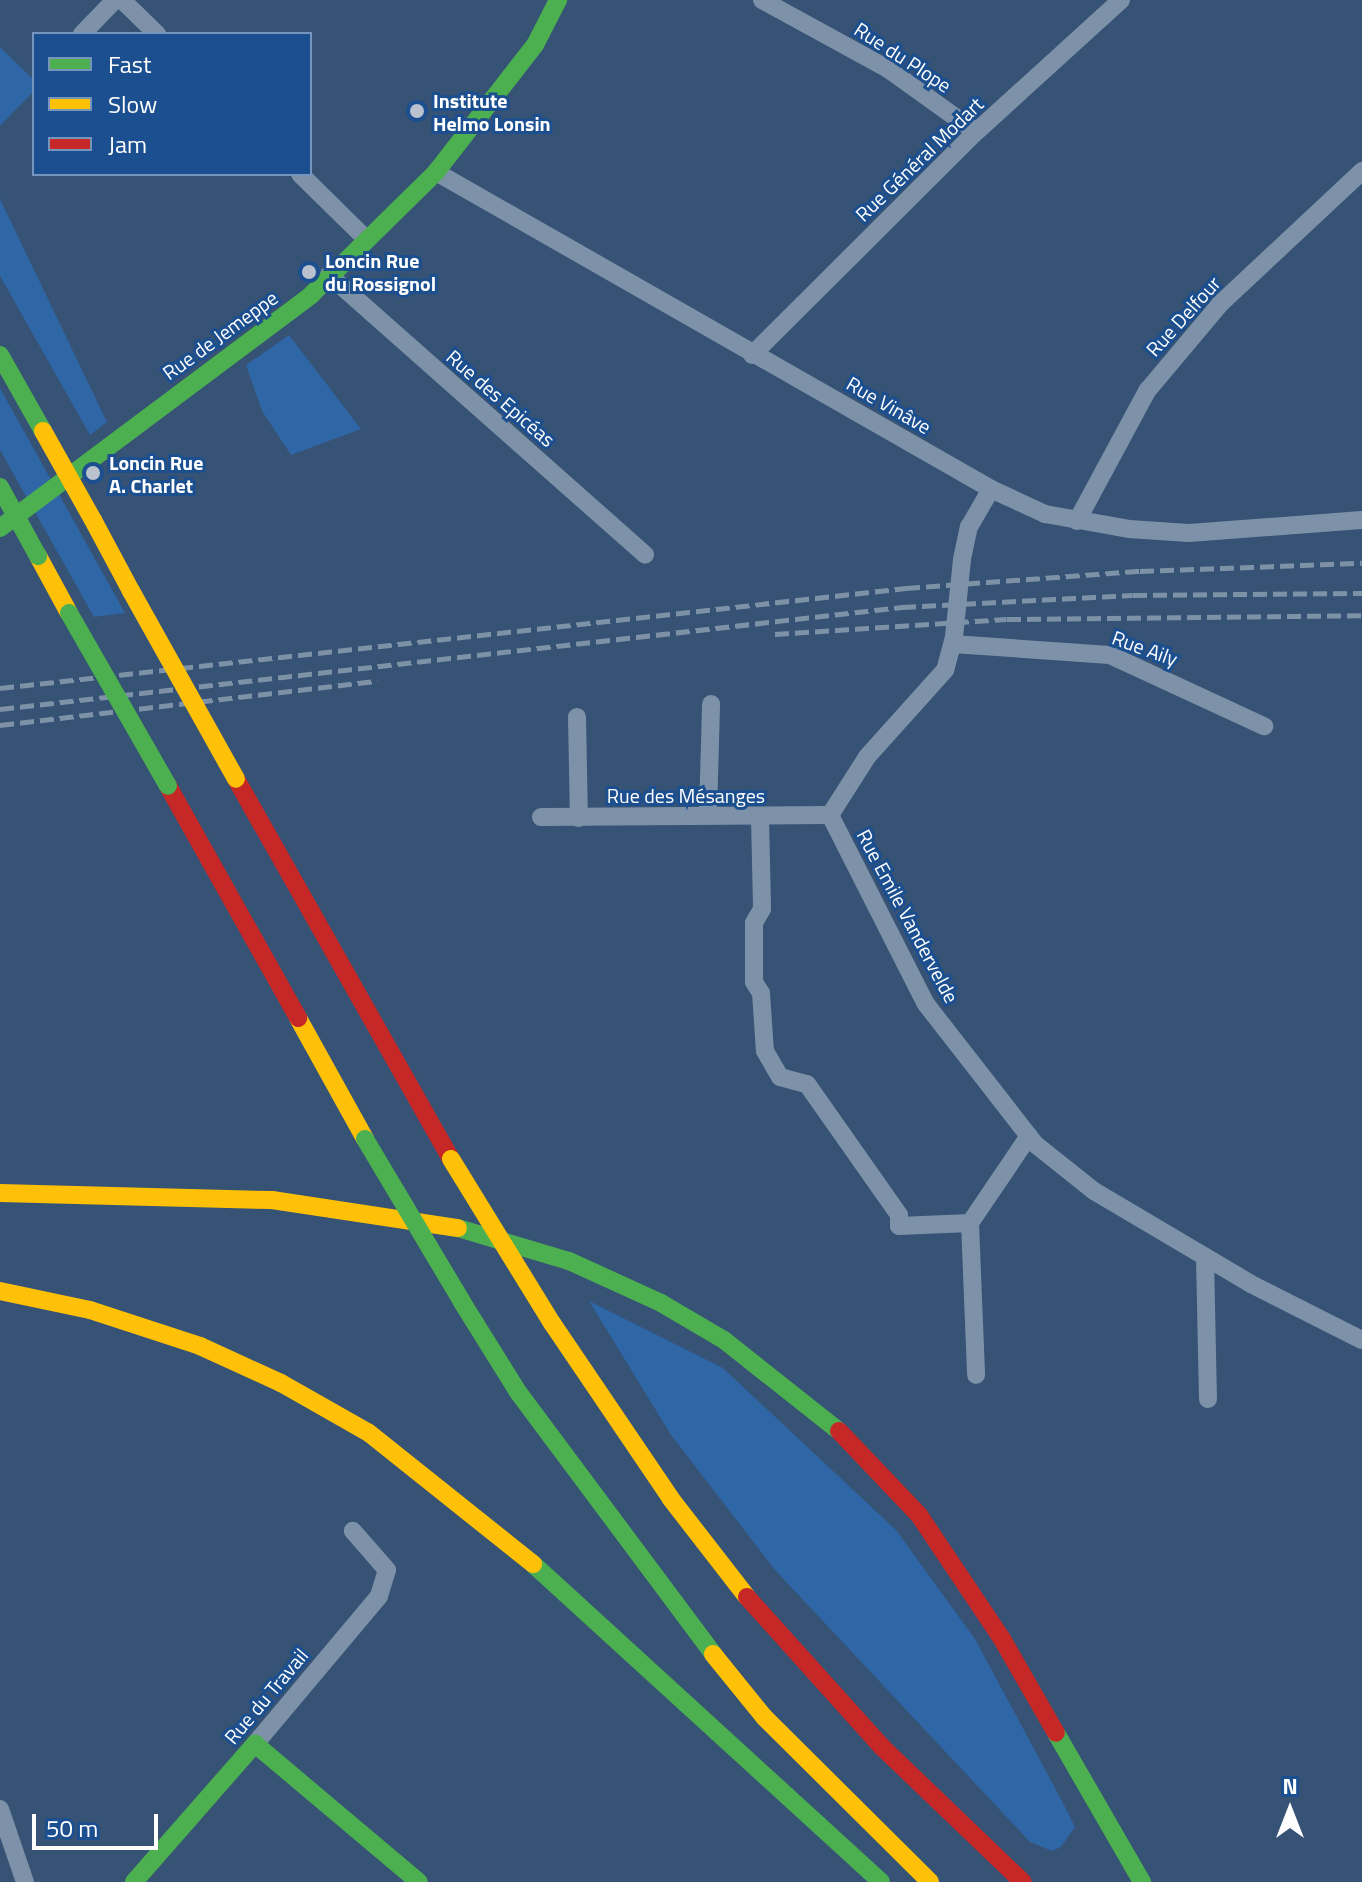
<!DOCTYPE html>
<html>
<head>
<meta charset="utf-8">
<style>
	body { margin:0 }
	#map { position:relative; width:1362px; height:1882px; overflow:hidden; background:#365274; font-family:"Titillium Web",sans-serif }
	div>[style] { position:absolute }
	.green>* { inset:0; background:#2f66a5 }
	.street>* { height:18px; margin:-9px; padding:0 9px; transform-origin:9px; border-radius:9px; background:#7d92a8 }
	.fast>* { height:18px; margin:-9px; padding:0 9px; transform-origin:9px; border-radius:9px; background:#4caf50 }
	.slow>* { height:18px; margin:-9px; padding:0 9px; transform-origin:9px; border-radius:9px; background:#ffc107 }
	.jam>* { height:18px; margin:-9px; padding:0 9px; transform-origin:9px; border-radius:9px; background:#c62828 }
	.rail>* { height:5px; margin-top:-2.5px; transform-origin:0; background:repeating-linear-gradient(90deg,#7e92a7 0 14px,transparent 0 20px) }
	.street-bridge>* { height:18px; margin:-9px; padding:0 9px; transform-origin:9px; border-radius:9px; background:#7d92a8 }
	.fast-bridge>* { height:18px; margin:-9px; padding:0 9px; transform-origin:9px; border-radius:9px; background:#4caf50 }
	.slow-bridge>* { height:18px; margin:-9px; padding:0 9px; transform-origin:9px; border-radius:9px; background:#ffc107 }
	.dots>* { width:22px; height:22px; translate:-50% -50%; box-sizing:border-box; border:4px solid #1b4f8f; border-radius:50% }
	span { translate:-50% -50%; white-space:nowrap; text-align:center; line-height:1.15; -webkit-text-stroke:6px #1b4f8f; paint-order:stroke }
	.street-label { font-size:20px; color:#fff }
	.poi-label { font-size:20px; color:#fff; font-weight:700 }
	.left { translate:0 -50%; text-align:left }
	.legend { position:absolute; left:32px; top:32px; width:280px; height:144px; box-sizing:border-box; background:#1b4f8f; border:2px solid #7695bc; margin:0; padding:10px 14px; list-style:none; font-size:24px; color:#fff }
	.legend li { display:flex; align-items:center; gap:16px; height:40px }
	.legend b { width:40px; border:2px solid #7695bc }
	.north { position:absolute; left:1250px; top:1770px; width:80px; height:80px; -webkit-text-stroke:6px #1b4f8f; paint-order:stroke; rotate:0deg; font-size:22px; font-weight:700; line-height:32px; text-align:center; color:#fff }
	.north::after { content:''; display:block; margin:auto; width:28px; height:36px; background:#fff; clip-path:polygon(50% 0,100% 100%,50% 72%,0 100%) }
	.scale { position:absolute; left:32px; top:1814px; width:126px; height:36px; box-sizing:border-box; border:4px solid #fff; border-top:0; padding-left:10px; font-size:24px; line-height:28px; white-space:nowrap; color:#fff; -webkit-text-stroke:6px #1b4f8f; paint-order:stroke }
</style>
</head>
<body>
<div id="map">
	<div class="green">
		<i style="clip-path:polygon(0 47px,34px 80px,34px 91px,0 126px)"></i>
		<i style="clip-path:polygon(0 199px,107px 422px,90px 435px,0 276px)"></i>
		<i style="clip-path:polygon(289px 335px,361px 429px,291px 455px,262px 411px,246px 365px)"></i>
		<i style="clip-path:polygon(0 388px,125px 613px,94px 617px,0 450px)"></i>
		<i style="clip-path:polygon(589px 1301px,723px 1368px,896px 1530px,975px 1639px,1062px 1801px,1075px 1827px,1061px 1847px,1052px 1851px,1030px 1842px,775px 1570px,671px 1435px)"></i>
	</div>
	<div class="street">
		<i style="left:122px;top:0;width:49px;rotate:44.2deg"></i>
		<i style="left:762px;top:0;width:144px;rotate:28.7deg"></i>
		<i style="left:888px;top:69px;width:108px;rotate:35.6deg"></i>
		<i style="left:82px;top:34px;width:47px;rotate:-45.9deg"></i>
		<i style="left:436px;top:172px;width:639px;rotate:29.73deg"></i>
		<i style="left:991px;top:489px;width:60px;rotate:24.8deg"></i>
		<i style="left:1045px;top:514px;width:85px;rotate:10.1deg"></i>
		<i style="left:1129px;top:529px;width:60px;rotate:3.8deg"></i>
		<i style="left:1189px;top:533px;width:173px;rotate:-4.3deg"></i>
		<i style="left:300px;top:174px;width:90px;rotate:44.5deg"></i>
		<i style="left:329px;top:275px;width:422px;rotate:41.5deg"></i>
		<i style="left:752px;top:355px;width:316px;rotate:-44.9deg"></i>
		<i style="left:976px;top:132px;width:196px;rotate:-42.3deg"></i>
		<i style="left:1077px;top:521px;width:148px;rotate:-61.7deg"></i>
		<i style="left:1147px;top:391px;width:114px;rotate:-50deg"></i>
		<i style="left:1220px;top:304px;width:195px;rotate:-43.1deg"></i>
		<i style="left:962px;top:559px;width:33px;rotate:-78deg"></i>
		<i style="left:969px;top:527px;width:44px;rotate:-59.9deg"></i>
		<i style="left:954px;top:637px;width:34px;rotate:105deg"></i>
		<i style="left:945px;top:670px;width:117px;rotate:131.9deg"></i>
		<i style="left:867px;top:757px;width:69px;rotate:122.5deg"></i>
		<i style="left:830px;top:815px;width:212px;rotate:63.1deg"></i>
		<i style="left:926px;top:1004px;width:177px;rotate:52.1deg"></i>
		<i style="left:1035px;top:1144px;width:75px;rotate:38.5deg"></i>
		<i style="left:1094px;top:1191px;width:182px;rotate:30.6deg"></i>
		<i style="left:1251px;top:1284px;width:124px;rotate:26.8deg"></i>
		<i style="left:953px;top:644px;width:157px;rotate:4deg"></i>
		<i style="left:1110px;top:655px;width:170px;rotate:24.8deg"></i>
		<i style="left:577px;top:717px;width:101px;rotate:88.9deg"></i>
		<i style="left:708px;top:814px;width:110px;rotate:-88.4deg"></i>
		<i style="left:541px;top:817px;width:289px;rotate:-0.4deg"></i>
		<i style="left:760px;top:818px;width:91px;rotate:88.7deg"></i>
		<i style="left:762px;top:909px;width:16px;rotate:120deg"></i>
		<i style="left:754px;top:923px;width:59px;rotate:90deg"></i>
		<i style="left:754px;top:982px;width:13px;rotate:58deg"></i>
		<i style="left:761px;top:993px;width:58px;rotate:86.1deg"></i>
		<i style="left:765px;top:1051px;width:30px;rotate:60deg"></i>
		<i style="left:780px;top:1077px;width:28px;rotate:15deg"></i>
		<i style="left:807px;top:1084px;width:160px;rotate:54.9deg"></i>
		<i style="left:899px;top:1215px;width:11px;rotate:90deg"></i>
		<i style="left:899px;top:1226px;width:71px;rotate:-2.4deg"></i>
		<i style="left:970px;top:1223px;width:105px;rotate:-55.9deg"></i>
		<i style="left:970px;top:1223px;width:152px;rotate:87.7deg"></i>
		<i style="left:1205px;top:1257px;width:142px;rotate:88.8deg"></i>
		<i style="left:255px;top:1744px;width:193px;rotate:-50deg"></i>
		<i style="left:379px;top:1596px;width:27px;rotate:-73deg"></i>
		<i style="left:387px;top:1570px;width:52px;rotate:-131.1deg"></i>
		<i style="left:0;top:1809px;width:77px;rotate:71.1deg"></i>
	</div>
	<div class="fast">
		<i style="left:0;top:355px;width:87px;rotate:60.5deg"></i>
		<i style="left:0;top:528px;width:389px;rotate:-36.8deg"></i>
		<i style="left:311px;top:295px;width:175px;rotate:-44.5deg"></i>
		<i style="left:436px;top:172px;width:161px;rotate:-52.1deg"></i>
		<i style="left:535px;top:45px;width:51px;rotate:-62.9deg"></i>
		<i style="left:458px;top:1228px;width:116px;rotate:16.6deg"></i>
		<i style="left:569px;top:1261px;width:101px;rotate:24.5deg"></i>
		<i style="left:661px;top:1303px;width:73px;rotate:30.4deg"></i>
		<i style="left:724px;top:1340px;width:147px;rotate:38.4deg"></i>
		<i style="left:462px;top:1302px;width:106px;rotate:58.1deg"></i>
		<i style="left:518px;top:1392px;width:327px;rotate:53.3deg"></i>
		<i style="left:533px;top:1564px;width:471px;rotate:42.4deg"></i>
		<i style="left:1056px;top:1733px;width:172px;rotate:60deg"></i>
		<i style="left:134px;top:1882px;width:184px;rotate:-48.8deg"></i>
		<i style="left:255px;top:1744px;width:214px;rotate:40.1deg"></i>
	</div>
	<div class="slow">
		<i style="left:93px;top:520px;width:81px;rotate:61.8deg"></i>
		<i style="left:38px;top:556px;width:65px;rotate:61.5deg"></i>
		<i style="left:298px;top:1018px;width:138px;rotate:61deg"></i>
		<i style="left:0;top:1193px;width:272px;rotate:1.5deg"></i>
		<i style="left:272px;top:1200px;width:188px;rotate:8.6deg"></i>
		<i style="left:0;top:1291px;width:92px;rotate:11.9deg"></i>
		<i style="left:90px;top:1310px;width:116px;rotate:18.1deg"></i>
		<i style="left:200px;top:1346px;width:89px;rotate:24.6deg"></i>
		<i style="left:281px;top:1383px;width:101px;rotate:29.6deg"></i>
		<i style="left:369px;top:1433px;width:210px;rotate:38.6deg"></i>
		<i style="left:552px;top:1323px;width:212px;rotate:55.9deg"></i>
		<i style="left:671px;top:1499px;width:124px;rotate:52.2deg"></i>
		<i style="left:713px;top:1654px;width:81px;rotate:51deg"></i>
		<i style="left:764px;top:1717px;width:234px;rotate:44.8deg"></i>
	</div>
	<div class="jam">
		<i style="left:236px;top:779px;width:437px;rotate:60.5deg"></i>
		<i style="left:168px;top:786px;width:266px;rotate:60.7deg"></i>
		<i style="left:839px;top:1431px;width:116px;rotate:46.4deg"></i>
		<i style="left:919px;top:1515px;width:149px;rotate:56.2deg"></i>
		<i style="left:1002px;top:1639px;width:108px;rotate:60.1deg"></i>
		<i style="left:747px;top:1597px;width:202px;rotate:48deg"></i>
		<i style="left:882px;top:1747px;width:195px;rotate:43.8deg"></i>
	</div>
	<div class="rail">
		<i style="left:775px;top:634px;width:232px;rotate:-3.7deg"></i>
		<i style="left:1007px;top:619px;width:355px;rotate:-0.6deg"></i>
		<i style="left:0;top:688px;width:912px;rotate:-6.3deg"></i>
		<i style="left:906px;top:588px;width:235px;rotate:-4.2deg"></i>
		<i style="left:1140px;top:571px;width:222px;rotate:-2.1deg"></i>
		<i style="left:0;top:709px;width:908px;rotate:-6.45deg"></i>
		<i style="left:902px;top:607px;width:231px;rotate:-3deg"></i>
		<i style="left:1133px;top:595px;width:229px;rotate:-0.5deg"></i>
		<i style="left:0;top:725px;width:380px;rotate:-6.7deg"></i>
	</div>
	<div class="street-bridge">
		<i style="left:954px;top:637px;width:78px;rotate:-84.1deg"></i>
	</div>
	<div class="fast-bridge">
		<i style="left:0;top:487px;width:79px;rotate:61.2deg"></i>
		<i style="left:69px;top:613px;width:199px;rotate:60.2deg"></i>
		<i style="left:365px;top:1139px;width:190px;rotate:59.2deg"></i>
	</div>
	<div class="slow-bridge">
		<i style="left:43px;top:431px;width:102px;rotate:60.7deg"></i>
		<i style="left:131px;top:591px;width:215px;rotate:60.8deg"></i>
		<i style="left:451px;top:1159px;width:193px;rotate:58.4deg"></i>
	</div>
	<div class="dots">
		<i style="left:417px;top:111px;background:#b9c2ce"></i>
		<i style="left:309px;top:272px;background:#b9c2ce"></i>
		<i style="left:93px;top:473px;background:#b9c2ce"></i>
	</div>
	<div class="street-label">
		<span style="left:903px;top:57px;rotate:33deg">Rue du Plope</span>
		<span style="left:919px;top:159px;rotate:-44deg">Rue Général Modart</span>
		<span style="left:1183px;top:316px;rotate:-48deg">Rue Delfour</span>
		<span style="left:220px;top:335px;rotate:-36deg">Rue de Jemeppe</span>
		<span style="left:501px;top:398px;rotate:41deg">Rue des Epicéas</span>
		<span style="left:889px;top:405px;rotate:30deg">Rue Vinâve</span>
		<span style="left:1145px;top:648px;rotate:20deg">Rue Aily</span>
		<span style="left:686px;top:795px">Rue des Mésanges</span>
		<span style="left:908px;top:916px;rotate:62deg">Rue Emile Vandervelde</span>
		<span style="left:266px;top:1696px;rotate:-50deg">Rue du Travail</span>
	</div>
	<div class="poi-label">
		<span class="left" style="left:433px;top:112px">Institute<br>Helmo Lonsin</span>
		<span class="left" style="left:325px;top:272px">Loncin Rue<br>du Rossignol</span>
		<span class="left" style="left:109px;top:474px">Loncin Rue<br>A. Charlet</span>
	</div>
	<ul class="legend">
	<li><b style="height:10px;background:#4caf50"></b>Fast</li>
	<li><b style="height:10px;background:#ffc107"></b>Slow</li>
	<li><b style="height:10px;background:#c62828"></b>Jam</li>
	</ul>
	<div class="north">N</div>
	<div class="scale">50 m</div>
</div>
</body>
</html>
